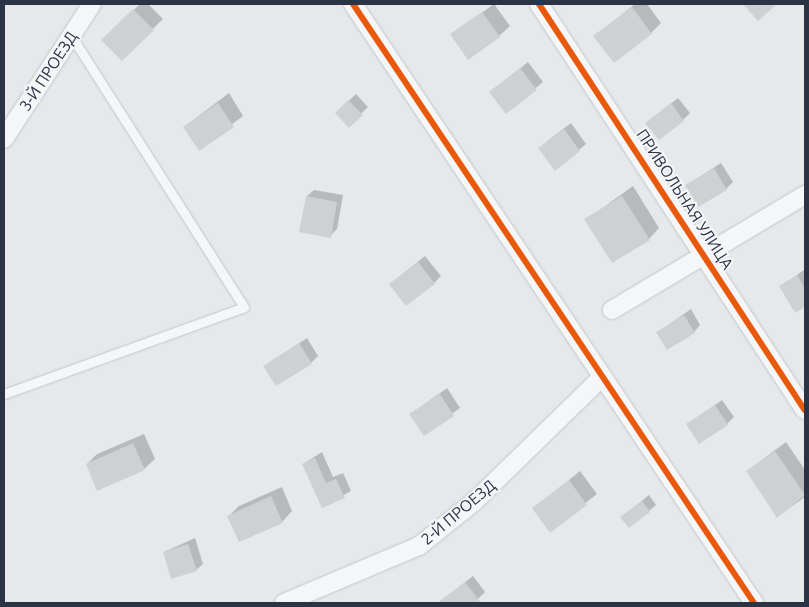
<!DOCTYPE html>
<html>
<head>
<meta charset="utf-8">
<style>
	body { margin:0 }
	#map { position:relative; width:809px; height:607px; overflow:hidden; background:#e6e8ea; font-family:Ubuntu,sans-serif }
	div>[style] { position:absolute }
	.shadow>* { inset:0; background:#0003 }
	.building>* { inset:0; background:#ced0d3 }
	.roads { filter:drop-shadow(0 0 1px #c4c6c8) drop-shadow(0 0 1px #c4c6c8) }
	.lane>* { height:9px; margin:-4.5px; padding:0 4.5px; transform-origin:4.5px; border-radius:4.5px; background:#f5f6f7 }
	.street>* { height:18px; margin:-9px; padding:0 9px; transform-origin:9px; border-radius:9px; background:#f5f6f7 }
	.cycleway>* { height:6px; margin:-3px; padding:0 3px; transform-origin:3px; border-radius:3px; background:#e8590c }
	span { translate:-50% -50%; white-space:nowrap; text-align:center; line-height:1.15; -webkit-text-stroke:4px #f4f6f9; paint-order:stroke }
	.street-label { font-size:16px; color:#2b3445 }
	.frame { position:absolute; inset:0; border:5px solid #2b3445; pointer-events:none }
</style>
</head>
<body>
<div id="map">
	<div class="shadow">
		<i style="clip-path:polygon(140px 4px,148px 4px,163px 19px,122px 59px,103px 40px)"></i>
		<i style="clip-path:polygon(494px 4px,510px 26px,499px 36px,451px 35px)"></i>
		<i style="clip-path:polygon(635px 4px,647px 4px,661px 23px,651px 33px,595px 36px)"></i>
		<i style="clip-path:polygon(528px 62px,543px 82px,506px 112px,491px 92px)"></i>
		<i style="clip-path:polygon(229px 93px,243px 116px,199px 149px,184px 127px)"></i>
		<i style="clip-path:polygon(356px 94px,368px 107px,349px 126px,336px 113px)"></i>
		<i style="clip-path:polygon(678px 98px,690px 113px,683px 120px,647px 123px)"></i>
		<i style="clip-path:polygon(571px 123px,586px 144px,579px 150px,546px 142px)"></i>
		<i style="clip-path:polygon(721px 163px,733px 182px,726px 189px,687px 185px)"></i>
		<i style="clip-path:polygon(633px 186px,659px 228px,649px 239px,586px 220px)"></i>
		<i style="clip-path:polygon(314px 190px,343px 195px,337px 229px,330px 236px,307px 196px)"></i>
		<i style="clip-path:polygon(425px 256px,441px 276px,434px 283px,390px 284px)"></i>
		<i style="clip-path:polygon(804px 270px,805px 305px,795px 311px,780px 287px)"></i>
		<i style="clip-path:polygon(691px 309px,700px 325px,694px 332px,658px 332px)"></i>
		<i style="clip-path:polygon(307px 338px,318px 356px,311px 363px,265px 366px)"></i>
		<i style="clip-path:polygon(447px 388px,460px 408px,424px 434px,411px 414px)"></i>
		<i style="clip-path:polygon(722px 400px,734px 417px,727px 424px,688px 424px)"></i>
		<i style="clip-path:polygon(144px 434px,155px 459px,144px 469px,87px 464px,97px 454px)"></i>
		<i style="clip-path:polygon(786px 442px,805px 470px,805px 497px,778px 516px,747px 471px)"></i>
		<i style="clip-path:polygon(322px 452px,333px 477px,343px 473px,351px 491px,322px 507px,303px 464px)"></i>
		<i style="clip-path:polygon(580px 471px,597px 494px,550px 531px,533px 509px)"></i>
		<i style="clip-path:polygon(282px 487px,292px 511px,282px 522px,229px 516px,239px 506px)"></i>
		<i style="clip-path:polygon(649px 495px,656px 505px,649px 511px,622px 517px)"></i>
		<i style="clip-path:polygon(195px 538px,203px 564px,196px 570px,164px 552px)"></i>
		<i style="clip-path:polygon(473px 576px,485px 592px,478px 599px,439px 603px)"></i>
	</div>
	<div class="building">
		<i style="clip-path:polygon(743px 4px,777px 4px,758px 21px)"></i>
		<i style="clip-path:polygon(632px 7px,652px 34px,614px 63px,593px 36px)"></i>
		<i style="clip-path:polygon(133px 9px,154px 30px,122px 61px,101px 40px)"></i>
		<i style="clip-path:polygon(482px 12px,500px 37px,468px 60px,450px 34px)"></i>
		<i style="clip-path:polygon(520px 68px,537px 90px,506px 114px,489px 92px)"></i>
		<i style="clip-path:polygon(348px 100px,363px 115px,349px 128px,335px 113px)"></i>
		<i style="clip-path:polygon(218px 103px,234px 127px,199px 151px,183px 127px)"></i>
		<i style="clip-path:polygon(671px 103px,684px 121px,659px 140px,645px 123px)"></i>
		<i style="clip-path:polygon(564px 129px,580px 151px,555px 171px,538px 148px)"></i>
		<i style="clip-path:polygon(714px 168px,727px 190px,698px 207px,685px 185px)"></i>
		<i style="clip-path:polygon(306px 196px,337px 202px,331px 238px,299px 232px)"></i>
		<i style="clip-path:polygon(622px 196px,650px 240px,612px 263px,584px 219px)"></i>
		<i style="clip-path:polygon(418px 262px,435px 284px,406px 306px,389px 284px)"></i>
		<i style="clip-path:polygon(797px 275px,805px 289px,805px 307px,795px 313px,779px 286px)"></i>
		<i style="clip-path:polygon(684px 315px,695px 333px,667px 350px,656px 332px)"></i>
		<i style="clip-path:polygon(299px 343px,312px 364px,276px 386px,263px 366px)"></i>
		<i style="clip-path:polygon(440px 394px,454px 416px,424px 436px,409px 414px)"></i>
		<i style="clip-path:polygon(715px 405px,728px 425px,699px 444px,686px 424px)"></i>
		<i style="clip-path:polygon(133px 443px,145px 470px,97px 491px,86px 464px)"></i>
		<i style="clip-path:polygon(775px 451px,805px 495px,777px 518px,746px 471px)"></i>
		<i style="clip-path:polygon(315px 458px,326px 483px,336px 479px,345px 498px,322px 508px,302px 464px)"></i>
		<i style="clip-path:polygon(569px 480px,587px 505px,550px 533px,532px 508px)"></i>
		<i style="clip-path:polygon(271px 496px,283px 523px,239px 542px,227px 516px)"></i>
		<i style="clip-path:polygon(642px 501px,650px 512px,629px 528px,620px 517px)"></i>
		<i style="clip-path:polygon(188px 544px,197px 571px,171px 579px,163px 552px)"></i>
		<i style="clip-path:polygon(465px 582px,481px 603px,437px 603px)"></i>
	</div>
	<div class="roads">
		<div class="lane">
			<i style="left:4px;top:394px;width:255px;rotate:-19.9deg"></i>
			<i style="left:244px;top:307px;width:322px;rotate:-122.5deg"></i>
		</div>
		<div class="street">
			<i style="left:353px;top:4px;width:721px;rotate:56.2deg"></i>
			<i style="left:539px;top:4px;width:485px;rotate:56.8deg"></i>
			<i style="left:4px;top:139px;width:161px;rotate:-56.9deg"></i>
			<i style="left:612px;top:310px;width:225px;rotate:-30.8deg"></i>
			<i style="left:284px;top:603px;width:147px;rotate:-22.9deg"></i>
			<i style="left:419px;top:546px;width:72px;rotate:-38.8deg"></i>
			<i style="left:475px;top:501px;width:177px;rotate:-44.3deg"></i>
		</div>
	</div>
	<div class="cycleway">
		<i style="left:353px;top:4px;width:721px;rotate:56.2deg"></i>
		<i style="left:539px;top:4px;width:485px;rotate:56.8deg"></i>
	</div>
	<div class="street-label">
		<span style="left:48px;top:71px;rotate:-57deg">3-Й ПРОЕЗД</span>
		<span style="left:685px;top:199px;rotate:57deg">ПРИВОЛЬНАЯ УЛИЦА</span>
		<span style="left:458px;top:512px;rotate:-40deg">2-Й ПРОЕЗД</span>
	</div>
	<div class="frame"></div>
</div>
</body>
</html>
